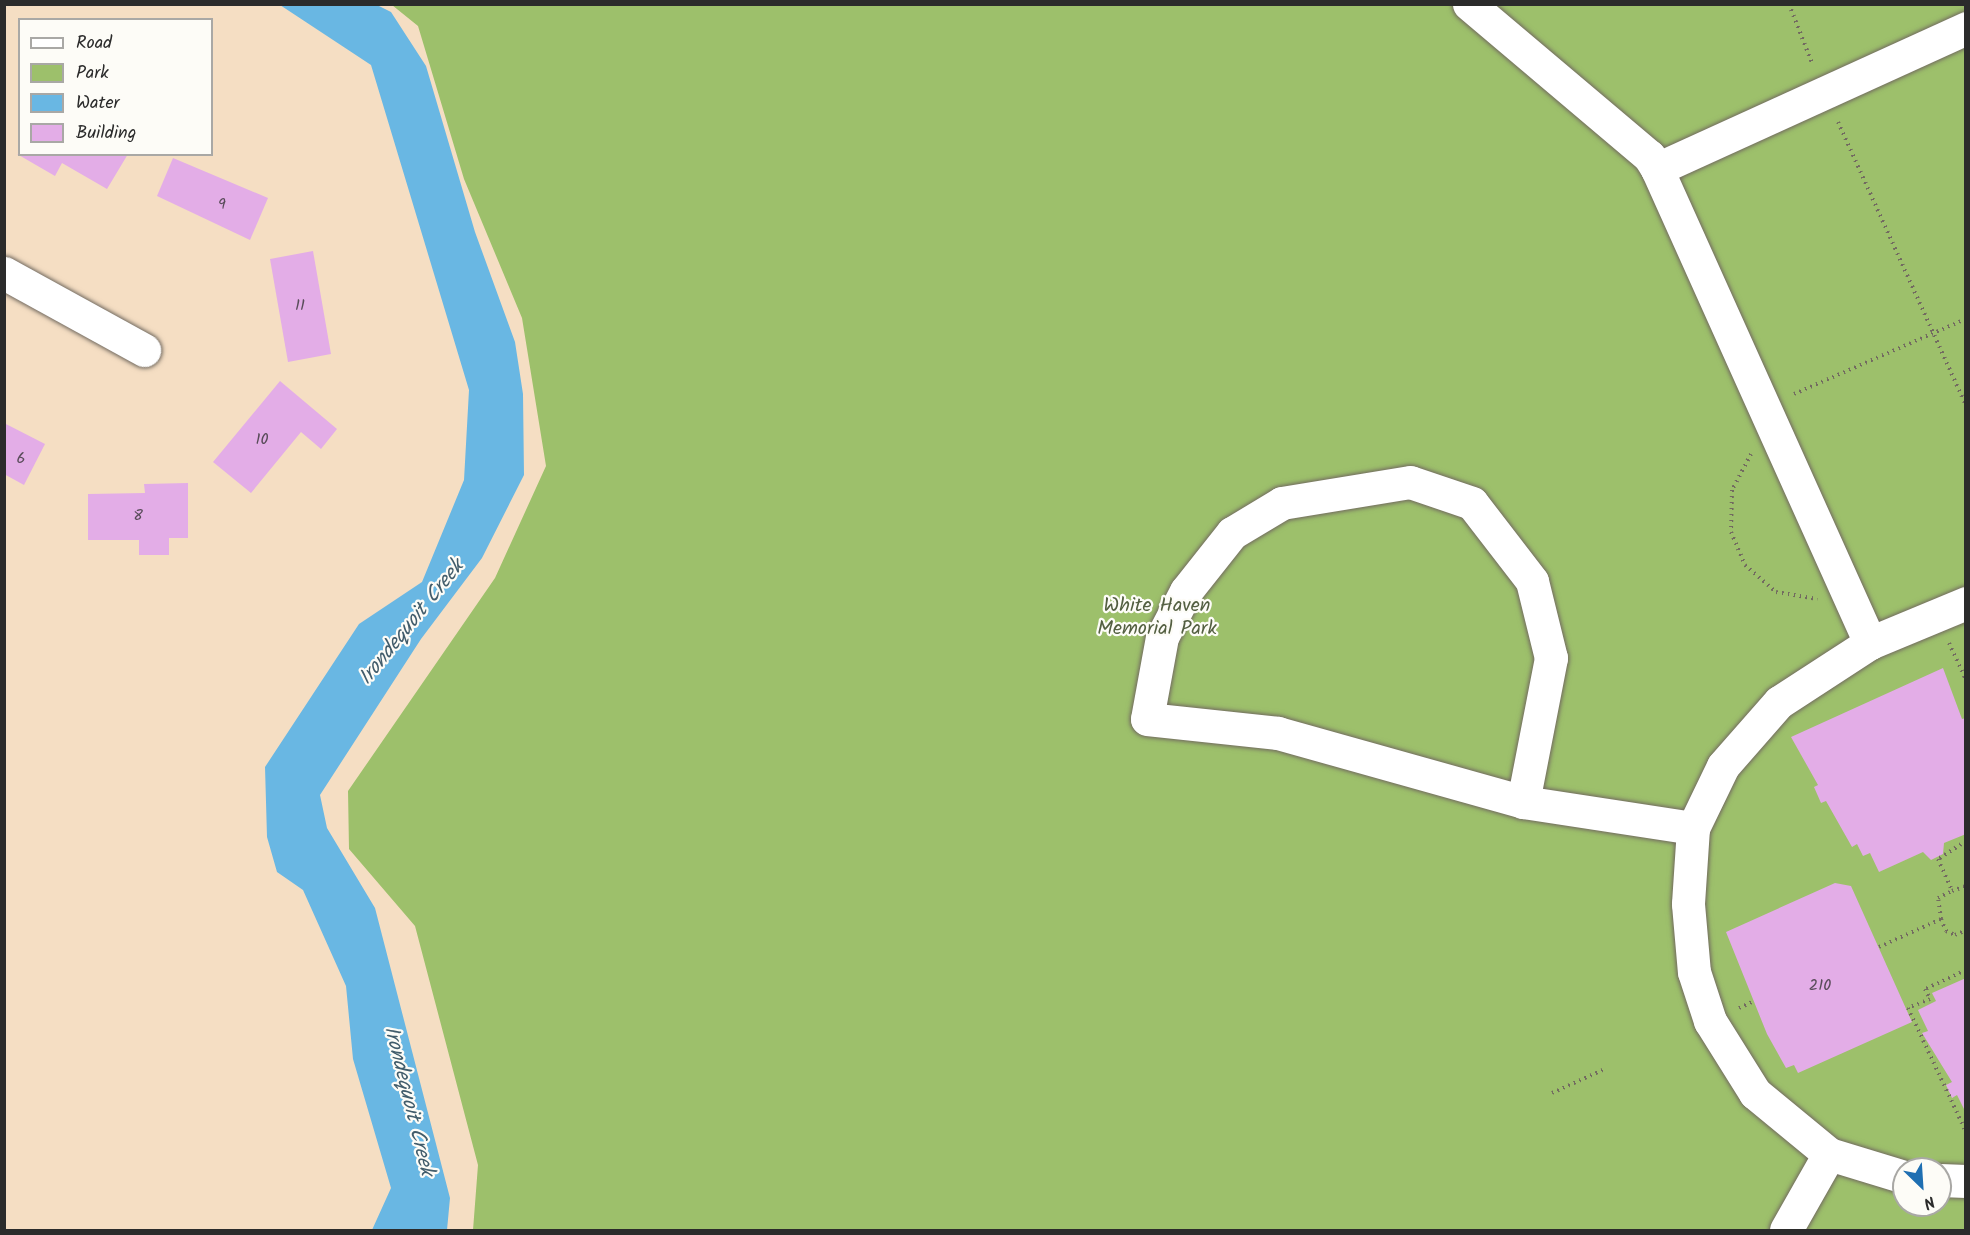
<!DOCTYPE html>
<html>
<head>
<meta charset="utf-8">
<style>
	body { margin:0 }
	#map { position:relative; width:1970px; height:1235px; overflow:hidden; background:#f5dec3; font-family:Kalam,sans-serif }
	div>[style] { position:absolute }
	.green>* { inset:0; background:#9dc06b }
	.water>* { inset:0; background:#69b7e3 }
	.building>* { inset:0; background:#e3ade7 }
	.path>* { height:4px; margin-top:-2px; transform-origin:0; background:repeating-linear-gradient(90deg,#726a60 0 1.5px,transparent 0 6px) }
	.roads { filter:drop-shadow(0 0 2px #726a60) drop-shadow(0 0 2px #726a60) }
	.minor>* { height:33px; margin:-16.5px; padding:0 16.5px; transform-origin:16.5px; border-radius:16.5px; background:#fff }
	span { translate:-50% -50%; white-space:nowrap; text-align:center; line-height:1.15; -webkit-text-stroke:4.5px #fdfcf7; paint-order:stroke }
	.number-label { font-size:16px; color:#594c5a }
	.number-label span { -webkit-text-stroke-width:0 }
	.park-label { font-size:20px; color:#535f41 }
	.water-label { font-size:21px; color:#415c6b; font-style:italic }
	.frame { position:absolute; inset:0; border:6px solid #2b2b2b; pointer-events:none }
	.legend { position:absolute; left:18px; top:18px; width:195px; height:138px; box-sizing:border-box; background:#fdfcf7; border:2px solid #a9a8a5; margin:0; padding:8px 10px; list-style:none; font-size:18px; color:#2b2b2b }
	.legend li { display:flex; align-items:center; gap:12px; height:30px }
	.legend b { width:30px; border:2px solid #a9a8a5 }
	.north { position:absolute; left:1892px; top:1157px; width:60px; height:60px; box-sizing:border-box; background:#fdfcf7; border:2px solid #a9a8a5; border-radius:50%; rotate:155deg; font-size:16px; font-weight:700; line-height:24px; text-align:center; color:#2b2b2b }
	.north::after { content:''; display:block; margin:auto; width:21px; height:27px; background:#1f6fb2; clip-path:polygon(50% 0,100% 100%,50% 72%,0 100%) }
</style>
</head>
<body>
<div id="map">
	<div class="green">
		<i style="clip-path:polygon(evenodd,392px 5px,1965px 5px,1965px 1230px,473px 1230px,478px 1165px,415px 926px,349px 849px,348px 791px,495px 578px,546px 466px,522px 318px,464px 179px,418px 26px,392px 5px,1904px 1169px,1940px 1169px,1940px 1205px,1904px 1205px,1904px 1169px)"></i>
	</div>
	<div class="water">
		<i style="clip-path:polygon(280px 5px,377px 5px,391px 12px,426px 66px,475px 232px,515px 342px,523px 394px,524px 475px,482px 558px,421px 639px,320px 795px,327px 828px,375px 908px,450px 1198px,447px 1230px,372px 1230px,391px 1188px,353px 1059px,346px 986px,303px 890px,277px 872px,267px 837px,265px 767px,359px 624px,422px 582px,464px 480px,469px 390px,371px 65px)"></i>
	</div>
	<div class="building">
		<i style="clip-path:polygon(17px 154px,128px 154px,107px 189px,62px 163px,55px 176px)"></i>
		<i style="clip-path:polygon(173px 158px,268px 198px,250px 240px,157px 196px)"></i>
		<i style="clip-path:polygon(313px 251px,331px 354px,288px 362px,270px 259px)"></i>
		<i style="clip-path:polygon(280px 381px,337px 429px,321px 449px,301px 432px,251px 493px,213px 462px)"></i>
		<i style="clip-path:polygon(4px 423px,45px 444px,24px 485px,4px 474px)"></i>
		<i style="clip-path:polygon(188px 483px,188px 538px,169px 538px,169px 555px,139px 555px,139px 540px,88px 540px,88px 494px,145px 493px,144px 484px)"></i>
		<i style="clip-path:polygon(1943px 668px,1962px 719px,1966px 718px,1966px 834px,1944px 843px,1943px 854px,1931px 860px,1923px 852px,1879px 872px,1870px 853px,1863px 856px,1857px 844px,1852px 847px,1826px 801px,1821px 803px,1814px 787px,1818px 785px,1791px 737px)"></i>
		<i style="clip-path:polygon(1835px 883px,1851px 886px,1912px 1022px,1798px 1073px,1794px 1065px,1786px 1068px,1767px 1034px,1726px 932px)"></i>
		<i style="clip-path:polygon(1966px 978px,1966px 1113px,1957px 1095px,1952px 1098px,1946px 1085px,1952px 1082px,1922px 1033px,1928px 1031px,1918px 1010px,1936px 1001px,1932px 993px)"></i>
	</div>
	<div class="path">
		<i style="left:1789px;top:4px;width:63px;rotate:68.7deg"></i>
		<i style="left:1838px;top:122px;width:312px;rotate:65.7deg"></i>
		<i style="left:1794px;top:394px;width:188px;rotate:-23.6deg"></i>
		<i style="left:1751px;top:454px;width:41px;rotate:117.8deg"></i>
		<i style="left:1732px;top:490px;width:42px;rotate:91.4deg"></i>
		<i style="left:1731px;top:532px;width:36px;rotate:67deg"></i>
		<i style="left:1745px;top:565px;width:41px;rotate:41.1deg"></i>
		<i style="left:1776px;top:592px;width:42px;rotate:9.7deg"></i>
		<i style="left:1949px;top:643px;width:41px;rotate:65.3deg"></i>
		<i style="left:1966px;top:841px;width:33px;rotate:147deg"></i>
		<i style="left:1938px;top:859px;width:35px;rotate:66deg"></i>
		<i style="left:1952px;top:891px;width:15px;rotate:-20deg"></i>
		<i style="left:1941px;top:919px;width:13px;rotate:67deg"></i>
		<i style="left:1946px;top:931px;width:10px;rotate:24deg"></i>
		<i style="left:1955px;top:935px;width:12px;rotate:-24deg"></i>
		<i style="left:1879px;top:947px;width:68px;rotate:-24.3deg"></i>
		<i style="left:1941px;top:919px;width:21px;rotate:-98deg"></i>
		<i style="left:1938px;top:898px;width:16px;rotate:-27deg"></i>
		<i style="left:1966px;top:970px;width:45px;rotate:155.1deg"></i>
		<i style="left:1925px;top:989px;width:11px;rotate:63deg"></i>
		<i style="left:1930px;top:999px;width:24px;rotate:158deg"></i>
		<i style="left:1908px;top:1008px;width:137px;rotate:64.9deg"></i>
		<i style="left:1739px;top:1008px;width:14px;rotate:-25deg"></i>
		<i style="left:1552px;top:1093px;width:58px;rotate:-24.4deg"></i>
	</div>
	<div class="roads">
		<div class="minor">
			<i style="left:1469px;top:4px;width:236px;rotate:40.2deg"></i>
			<i style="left:1649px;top:156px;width:15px;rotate:58deg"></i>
			<i style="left:1657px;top:169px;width:520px;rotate:65.8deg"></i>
			<i style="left:1870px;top:643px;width:108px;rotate:147deg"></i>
			<i style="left:1779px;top:702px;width:85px;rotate:131.2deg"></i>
			<i style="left:1723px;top:766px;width:69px;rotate:115.8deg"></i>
			<i style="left:1693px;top:828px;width:76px;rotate:93.8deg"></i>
			<i style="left:1688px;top:904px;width:68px;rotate:85deg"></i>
			<i style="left:1694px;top:972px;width:52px;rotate:71.9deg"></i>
			<i style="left:1710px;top:1021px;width:85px;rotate:58deg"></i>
			<i style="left:1755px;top:1093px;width:96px;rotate:39.5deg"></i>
			<i style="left:1829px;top:1154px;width:78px;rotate:17deg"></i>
			<i style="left:1657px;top:169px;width:340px;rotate:-24.5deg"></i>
			<i style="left:4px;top:273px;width:160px;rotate:28.8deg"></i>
			<i style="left:1870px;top:643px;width:104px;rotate:-22.6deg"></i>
			<i style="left:1523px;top:802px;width:147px;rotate:-79deg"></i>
			<i style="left:1551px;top:658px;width:79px;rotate:-103.9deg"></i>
			<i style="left:1532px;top:581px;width:98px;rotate:-127.6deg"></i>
			<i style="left:1472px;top:503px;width:65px;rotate:-161.3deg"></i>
			<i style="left:1410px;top:482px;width:130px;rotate:170.7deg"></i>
			<i style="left:1282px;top:503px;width:58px;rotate:149deg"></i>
			<i style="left:1232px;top:533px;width:74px;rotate:128.4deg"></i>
			<i style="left:1186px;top:591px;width:52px;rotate:117.6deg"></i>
			<i style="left:1162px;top:637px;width:83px;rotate:100.4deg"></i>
			<i style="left:1147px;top:719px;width:132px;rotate:6.1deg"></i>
			<i style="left:1278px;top:733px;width:255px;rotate:15.7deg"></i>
			<i style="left:1523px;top:802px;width:172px;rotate:8.7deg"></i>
			<i style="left:1940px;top:1180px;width:26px;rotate:2deg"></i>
			<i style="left:1786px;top:1230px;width:87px;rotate:-60.5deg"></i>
		</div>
	</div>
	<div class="number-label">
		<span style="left:222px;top:205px">9</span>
		<span style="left:300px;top:306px">11</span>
		<span style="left:262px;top:440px">10</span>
		<span style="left:21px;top:459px">6</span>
		<span style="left:138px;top:516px">8</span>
		<span style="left:1820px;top:986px">210</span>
	</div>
	<div class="park-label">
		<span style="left:1157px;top:618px">White Haven<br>Memorial Park</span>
	</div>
	<div class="water-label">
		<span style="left:412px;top:623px;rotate:-51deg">Irondequoit Creek</span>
		<span style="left:408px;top:1101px;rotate:76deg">Irondequoit Creek</span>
	</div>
	<div class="frame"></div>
	<ul class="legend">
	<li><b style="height:8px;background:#fff"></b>Road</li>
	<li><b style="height:16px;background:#9dc06b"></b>Park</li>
	<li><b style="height:16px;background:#69b7e3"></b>Water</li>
	<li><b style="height:16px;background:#e3ade7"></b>Building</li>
	</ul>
	<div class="north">N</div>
</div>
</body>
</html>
